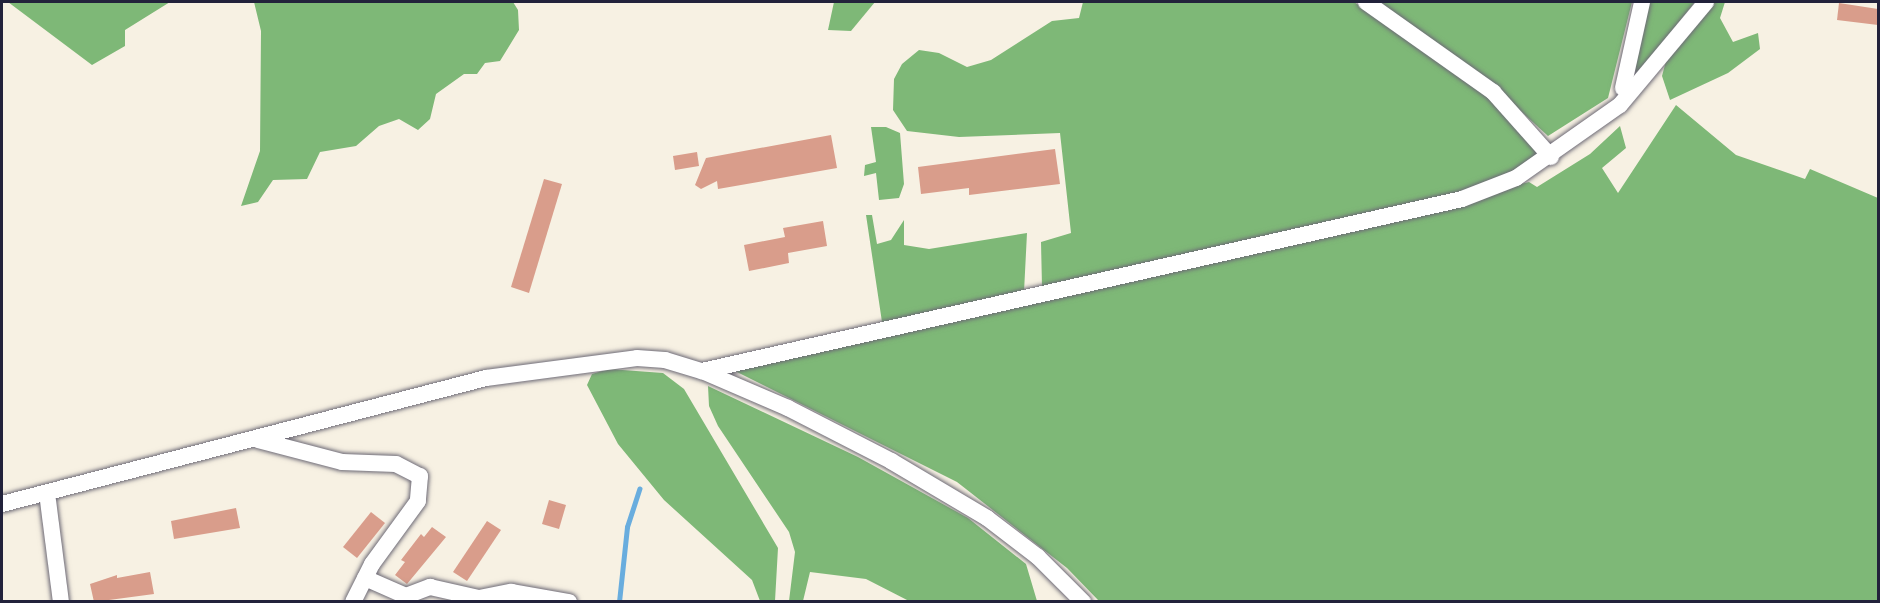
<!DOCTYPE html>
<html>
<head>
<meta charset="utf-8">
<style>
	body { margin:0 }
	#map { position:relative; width:1880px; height:603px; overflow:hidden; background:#f7f1e3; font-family:Itim,sans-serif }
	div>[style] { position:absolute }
	.forest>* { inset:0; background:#7eb877 }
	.stream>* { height:4.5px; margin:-2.25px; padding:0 2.25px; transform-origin:2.25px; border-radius:2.25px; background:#69adde }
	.building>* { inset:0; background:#d99d8b }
	.roads { filter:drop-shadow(0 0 2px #6d6a76) drop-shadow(0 0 2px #6d6a76) }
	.minor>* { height:16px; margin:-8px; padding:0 8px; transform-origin:8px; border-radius:8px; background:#fff }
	span { translate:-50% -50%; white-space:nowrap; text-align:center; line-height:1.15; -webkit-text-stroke:4.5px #fff; paint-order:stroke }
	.frame { position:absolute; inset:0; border:3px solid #22223b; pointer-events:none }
</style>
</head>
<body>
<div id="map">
	<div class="forest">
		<i style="clip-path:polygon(8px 2px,170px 2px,125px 30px,125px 46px,92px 65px)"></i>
		<i style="clip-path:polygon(254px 2px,513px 2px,518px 10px,519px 30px,500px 61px,485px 63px,477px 74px,464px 74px,436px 94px,430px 119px,418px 130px,399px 119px,379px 126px,356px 146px,320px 152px,307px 179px,273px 180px,258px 202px,241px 206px,260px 151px,261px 31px)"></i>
		<i style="clip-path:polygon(834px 2px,875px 2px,851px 31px,828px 30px)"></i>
		<i style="clip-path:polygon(1083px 2px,1354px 2px,1492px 97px,1538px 151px,1534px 162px,1465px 191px,1042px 287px,1041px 242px,1071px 233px,1060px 133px,959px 137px,907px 131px,893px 110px,894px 79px,902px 64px,919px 50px,939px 53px,967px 67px,991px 60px,1052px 21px,1079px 18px)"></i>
		<i style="clip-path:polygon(1379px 2px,1632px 2px,1608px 98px,1548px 136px,1498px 90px)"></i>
		<i style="clip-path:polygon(1645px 2px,1695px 2px,1638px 73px,1632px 68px)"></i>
		<i style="clip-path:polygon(1713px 2px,1725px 2px,1720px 18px,1733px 42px,1758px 33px,1760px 49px,1728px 73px,1670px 100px,1662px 76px,1666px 61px)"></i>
		<i style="clip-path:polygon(1676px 105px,1736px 155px,1805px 179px,1810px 169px,1878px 198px,1878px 601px,1099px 601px,1067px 568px,957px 482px,737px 372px,738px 368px,1529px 182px,1537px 187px,1590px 154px,1620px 126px,1626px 148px,1602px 168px,1618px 193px)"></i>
		<i style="clip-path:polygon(871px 127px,886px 127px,900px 133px,904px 184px,899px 198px,879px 200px,876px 173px,864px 176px,865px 165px,876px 162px)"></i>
		<i style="clip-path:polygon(866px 215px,872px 215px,877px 244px,891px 240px,904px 220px,904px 245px,929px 249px,1027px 233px,1024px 292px,882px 322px)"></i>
		<i style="clip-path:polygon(609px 369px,663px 373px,684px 389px,778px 548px,775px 601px,760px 601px,752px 580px,664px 500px,618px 444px,587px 385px,592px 374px)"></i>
		<i style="clip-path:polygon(708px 386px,858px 457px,968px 518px,1026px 564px,1037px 601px,909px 601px,866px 579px,810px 572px,803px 601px,789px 601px,795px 552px,789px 532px,718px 426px,709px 406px)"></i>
	</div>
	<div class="stream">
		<i style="left:619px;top:602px;width:75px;rotate:-83.9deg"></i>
		<i style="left:627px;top:527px;width:40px;rotate:-72deg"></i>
	</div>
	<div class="building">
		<i style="clip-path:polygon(1839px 3px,1878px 9px,1878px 25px,1837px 20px)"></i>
		<i style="clip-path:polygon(831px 135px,837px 168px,718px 189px,717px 181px,701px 189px,695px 185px,706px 158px)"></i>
		<i style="clip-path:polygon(1055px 149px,1060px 184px,969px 195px,969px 188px,921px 194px,918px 167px)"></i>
		<i style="clip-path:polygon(697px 152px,699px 166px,675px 170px,673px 156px)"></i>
		<i style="clip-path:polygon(544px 179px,562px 184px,529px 293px,511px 287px)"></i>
		<i style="clip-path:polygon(823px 221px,827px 246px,788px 253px,789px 263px,749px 271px,744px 245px,785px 237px,783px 228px)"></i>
		<i style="clip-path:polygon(549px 500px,566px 505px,559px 529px,542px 524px)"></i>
		<i style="clip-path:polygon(236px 508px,240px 528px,174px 539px,171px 521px)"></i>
		<i style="clip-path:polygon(371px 512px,385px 523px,357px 558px,343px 547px)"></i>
		<i style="clip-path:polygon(487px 521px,501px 530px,467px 581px,453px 572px)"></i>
		<i style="clip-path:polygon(432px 527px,446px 537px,407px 584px,395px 575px,405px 562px,401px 560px,421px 534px,424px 537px)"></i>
		<i style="clip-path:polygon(150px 572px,154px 594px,94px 602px,90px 584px,117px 575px,117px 578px)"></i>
	</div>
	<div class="roads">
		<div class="minor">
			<i style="left:1366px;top:2px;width:156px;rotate:35.3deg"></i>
			<i style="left:1493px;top:92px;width:87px;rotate:48.3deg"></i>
			<i style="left:1623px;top:88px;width:88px;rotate:-77.5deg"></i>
			<i style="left:702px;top:371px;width:779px;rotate:-12.75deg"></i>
			<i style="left:1462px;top:199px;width:58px;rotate:-21.3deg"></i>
			<i style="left:1516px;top:178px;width:127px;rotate:-35.1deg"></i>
			<i style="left:1620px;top:105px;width:134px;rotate:-50.1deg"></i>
			<i style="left:258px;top:440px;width:87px;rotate:14.7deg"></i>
			<i style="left:342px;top:462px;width:54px;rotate:2.1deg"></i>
			<i style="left:396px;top:464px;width:27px;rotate:27deg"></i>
			<i style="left:420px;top:476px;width:25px;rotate:95deg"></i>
			<i style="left:418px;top:501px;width:78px;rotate:126.1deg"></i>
			<i style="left:372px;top:564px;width:42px;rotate:116.6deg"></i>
			<i style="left:47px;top:493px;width:110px;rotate:82.7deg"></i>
			<i style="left:2px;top:504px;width:500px;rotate:-14.59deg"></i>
			<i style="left:486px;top:378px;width:152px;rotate:-7.5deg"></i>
			<i style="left:637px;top:358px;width:28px;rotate:4deg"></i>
			<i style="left:665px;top:360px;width:39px;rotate:17deg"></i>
			<i style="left:702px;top:371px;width:94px;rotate:23.3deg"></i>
			<i style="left:788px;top:408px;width:116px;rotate:27.2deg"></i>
			<i style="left:891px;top:461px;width:112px;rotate:30.7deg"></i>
			<i style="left:987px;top:518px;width:64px;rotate:37.4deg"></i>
			<i style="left:1038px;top:557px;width:64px;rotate:45deg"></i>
			<i style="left:365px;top:578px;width:45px;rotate:23.7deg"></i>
			<i style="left:406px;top:596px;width:26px;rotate:-21deg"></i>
			<i style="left:430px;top:587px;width:50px;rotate:12.7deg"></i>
			<i style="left:479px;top:598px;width:33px;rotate:-11deg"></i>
			<i style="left:511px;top:592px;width:59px;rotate:9.8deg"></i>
		</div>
	</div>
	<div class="frame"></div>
</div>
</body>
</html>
